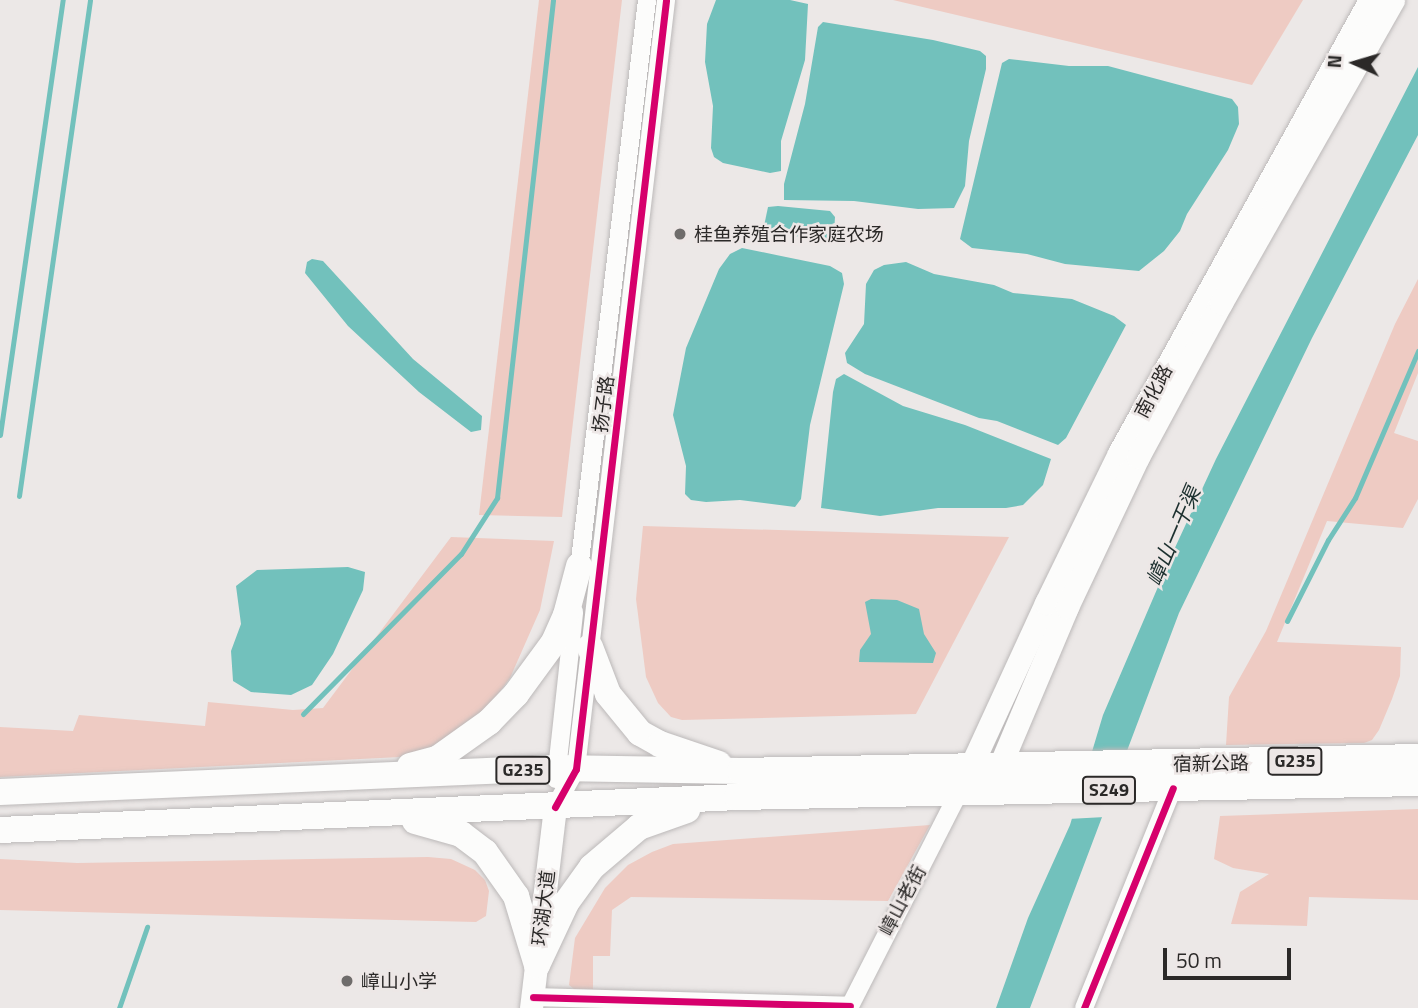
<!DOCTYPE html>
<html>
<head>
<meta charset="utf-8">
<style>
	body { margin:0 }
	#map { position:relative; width:1418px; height:1008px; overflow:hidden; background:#ece8e7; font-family:"Titillium Web","Noto Sans SC",sans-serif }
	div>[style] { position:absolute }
	.green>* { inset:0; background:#eecbc3 }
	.water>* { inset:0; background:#72c1bc }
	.pier>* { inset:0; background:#ece8e7 }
	.stream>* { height:5px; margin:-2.5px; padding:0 2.5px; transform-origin:2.5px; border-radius:2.5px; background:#72c1bc }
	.roads { filter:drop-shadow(0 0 2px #bcb9b9) drop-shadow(0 0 2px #bcb9b9) }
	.minor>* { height:18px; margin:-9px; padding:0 9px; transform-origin:9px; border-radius:9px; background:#fcfcfb }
	.major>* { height:23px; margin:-11.5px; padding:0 11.5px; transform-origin:11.5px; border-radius:11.5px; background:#fcfcfb }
	.highway>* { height:26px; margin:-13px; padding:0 13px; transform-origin:13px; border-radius:13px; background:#fcfcfb }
	.cycleway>* { height:7px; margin:-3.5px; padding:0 3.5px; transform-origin:3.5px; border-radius:3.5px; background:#d6006c }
	.dots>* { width:19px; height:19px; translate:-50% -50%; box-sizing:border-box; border:4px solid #ede7e6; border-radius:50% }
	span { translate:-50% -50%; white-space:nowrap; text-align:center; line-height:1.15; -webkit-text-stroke:5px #ede7e6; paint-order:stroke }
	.shield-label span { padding:2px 5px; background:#ede7e6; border:2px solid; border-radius:5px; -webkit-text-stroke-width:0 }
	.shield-label { font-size:18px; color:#2b2928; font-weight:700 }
	.poi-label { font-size:19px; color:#2b2928 }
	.left { translate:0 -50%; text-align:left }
	.street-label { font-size:19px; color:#2b2928 }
	.water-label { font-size:21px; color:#1b2f2e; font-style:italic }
	.north { position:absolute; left:1320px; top:28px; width:70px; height:70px; -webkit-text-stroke:5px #ede7e6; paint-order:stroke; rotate:274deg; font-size:19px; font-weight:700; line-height:28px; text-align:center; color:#2b2928 }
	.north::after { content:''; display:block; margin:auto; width:24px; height:32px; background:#2b2928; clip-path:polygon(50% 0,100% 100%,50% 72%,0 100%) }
	.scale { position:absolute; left:1163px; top:948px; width:128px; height:32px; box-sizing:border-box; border:4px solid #2b2928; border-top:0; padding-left:9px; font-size:21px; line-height:24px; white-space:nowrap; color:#2b2928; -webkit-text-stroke:5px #ede7e6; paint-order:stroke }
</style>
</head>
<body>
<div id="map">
	<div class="green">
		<i style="clip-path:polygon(539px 0,622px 0,562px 517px,479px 515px)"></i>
		<i style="clip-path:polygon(893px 0,1303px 0,1252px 85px)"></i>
		<i style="clip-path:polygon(1418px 279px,1418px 373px,1394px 433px,1418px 441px,1418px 499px,1403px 528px,1327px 521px,1277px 642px,1401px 647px,1400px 676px,1392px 699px,1379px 730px,1372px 740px,1364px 743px,1226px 745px,1229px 697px,1266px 631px,1395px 324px)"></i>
		<i style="clip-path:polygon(643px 526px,1009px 537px,916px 714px,682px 720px,671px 717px,658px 703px,646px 677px,636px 599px)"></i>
		<i style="clip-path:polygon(451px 537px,554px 541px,540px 610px,510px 678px,489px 706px,471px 721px,422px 753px,400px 757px,0 777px,0 727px,73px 731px,79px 715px,205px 726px,208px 702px,293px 710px,323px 708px)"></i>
		<i style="clip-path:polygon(1418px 809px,1418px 900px,1309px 897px,1307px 926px,1231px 924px,1240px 892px,1269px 874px,1233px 868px,1214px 859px,1220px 816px)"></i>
		<i style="clip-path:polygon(930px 825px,888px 901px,631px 897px,612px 910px,610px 956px,593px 956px,593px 989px,574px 989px,569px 985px,575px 938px,605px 888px,628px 865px,652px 852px,673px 844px)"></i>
		<i style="clip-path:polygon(428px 857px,451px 859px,475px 870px,485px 880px,489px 891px,486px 916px,476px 922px,0 910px,0 859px,77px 863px)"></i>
	</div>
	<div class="water">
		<i style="clip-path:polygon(716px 0,790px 0,808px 4px,805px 60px,781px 141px,781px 171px,770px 173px,723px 163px,714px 157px,711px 148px,713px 106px,705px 62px,707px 24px)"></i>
		<i style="clip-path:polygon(823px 22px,933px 40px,980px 51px,986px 56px,986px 69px,969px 141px,965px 186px,954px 208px,918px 209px,854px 201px,784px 200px,784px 184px,805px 104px,818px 27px)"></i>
		<i style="clip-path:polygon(1009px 59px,1069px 66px,1108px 66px,1232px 99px,1238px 107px,1239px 124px,1228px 150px,1187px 214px,1180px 231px,1164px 251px,1139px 271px,1065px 264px,1027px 254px,972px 248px,960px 239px,1002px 63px)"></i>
		<i style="clip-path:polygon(1418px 67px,1418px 135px,1312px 338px,1179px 613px,1030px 1008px,996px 1008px,1028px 918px,1070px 825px,1103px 715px,1173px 552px,1216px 459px)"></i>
		<i style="clip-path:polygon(778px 206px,830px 211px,835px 217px,834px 234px,829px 241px,775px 233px,764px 226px,768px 207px)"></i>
		<i style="clip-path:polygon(742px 248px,830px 266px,842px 273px,844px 284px,810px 425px,801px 499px,795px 507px,740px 500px,706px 502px,691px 500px,685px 494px,686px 466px,673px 415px,686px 348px,719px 269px,730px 254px)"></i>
		<i style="clip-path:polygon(312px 259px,323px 261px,413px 359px,482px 416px,481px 430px,471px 432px,419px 392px,348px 326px,305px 273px,307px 262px)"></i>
		<i style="clip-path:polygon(906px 262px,934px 274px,994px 285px,1013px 293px,1072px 299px,1114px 316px,1126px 325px,1066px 438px,1058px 445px,997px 421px,979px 418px,865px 374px,847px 363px,845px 353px,864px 324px,866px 284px,874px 270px,884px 265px)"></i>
		<i style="clip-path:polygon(844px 374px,903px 406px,965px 425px,1051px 459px,1043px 485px,1023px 505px,1006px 508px,938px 508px,880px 516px,821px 508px,833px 392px,836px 379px)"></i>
		<i style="clip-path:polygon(348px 567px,365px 572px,363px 590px,333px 654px,312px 685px,291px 695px,251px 692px,233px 681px,231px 651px,241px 624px,236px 586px,257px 570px)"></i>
		<i style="clip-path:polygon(871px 599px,897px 600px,919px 609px,924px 634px,936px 653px,933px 663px,859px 662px,860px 650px,871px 634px,865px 602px)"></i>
	</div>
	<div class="pier">
		<i style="clip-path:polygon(1130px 751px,1105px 817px,1068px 819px,1089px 752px)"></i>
	</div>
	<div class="stream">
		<i style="left:0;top:435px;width:440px;rotate:-81.8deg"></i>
		<i style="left:19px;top:496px;width:501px;rotate:-81.85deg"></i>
		<i style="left:1287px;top:621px;width:91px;rotate:-63.2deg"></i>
		<i style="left:1328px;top:540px;width:50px;rotate:-57.3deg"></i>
		<i style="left:1355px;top:498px;width:160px;rotate:-66.8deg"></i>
		<i style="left:303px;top:714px;width:225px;rotate:-45.4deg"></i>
		<i style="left:461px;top:554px;width:67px;rotate:-57.3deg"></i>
		<i style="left:497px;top:498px;width:501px;rotate:-83.58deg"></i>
		<i style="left:119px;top:1008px;width:86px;rotate:-70.9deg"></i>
	</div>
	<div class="roads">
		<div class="minor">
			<i style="left:578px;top:577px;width:581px;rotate:-83.18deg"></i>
			<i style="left:556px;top:779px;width:168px;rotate:-83.8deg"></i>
			<i style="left:555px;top:807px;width:43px;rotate:-61.1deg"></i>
			<i style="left:576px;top:769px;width:774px;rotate:-83.32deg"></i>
			<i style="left:533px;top:997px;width:317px;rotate:1.6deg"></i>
			<i style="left:849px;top:1008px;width:240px;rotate:-63deg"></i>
			<i style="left:1084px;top:1008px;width:237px;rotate:-68deg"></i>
		</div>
		<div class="major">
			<i style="left:965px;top:779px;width:194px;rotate:-65.3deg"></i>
			<i style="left:1046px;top:603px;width:167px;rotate:-64deg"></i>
			<i style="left:1119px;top:453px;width:518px;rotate:-61.01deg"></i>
			<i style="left:994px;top:780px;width:188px;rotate:-67.1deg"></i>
			<i style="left:1067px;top:607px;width:166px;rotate:-64.7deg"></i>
			<i style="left:1138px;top:457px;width:175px;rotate:-61.7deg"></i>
			<i style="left:1221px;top:303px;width:348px;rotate:-60.4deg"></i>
			<i style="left:531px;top:1008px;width:202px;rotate:-83.2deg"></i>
		</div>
		<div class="highway">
			<i style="left:590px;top:647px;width:50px;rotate:69deg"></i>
			<i style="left:608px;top:694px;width:50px;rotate:50.6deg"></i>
			<i style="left:640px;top:733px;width:23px;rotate:29deg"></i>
			<i style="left:660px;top:744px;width:62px;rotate:18.7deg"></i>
			<i style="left:410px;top:766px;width:28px;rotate:-15deg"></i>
			<i style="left:437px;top:759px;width:64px;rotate:-35.4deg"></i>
			<i style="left:489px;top:722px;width:39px;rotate:-46deg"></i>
			<i style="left:516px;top:694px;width:64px;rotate:-53.8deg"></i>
			<i style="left:554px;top:642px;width:30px;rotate:-66deg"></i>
			<i style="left:566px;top:615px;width:51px;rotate:-75.1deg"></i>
			<i style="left:0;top:792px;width:557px;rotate:-2.47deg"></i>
			<i style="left:556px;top:768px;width:184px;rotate:0.9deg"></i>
			<i style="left:740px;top:771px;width:678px;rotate:-1.18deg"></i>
			<i style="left:415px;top:821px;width:48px;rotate:15.8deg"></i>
			<i style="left:461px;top:834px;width:30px;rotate:37deg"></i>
			<i style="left:485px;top:852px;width:54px;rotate:54.8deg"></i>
			<i style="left:516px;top:896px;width:72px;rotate:73.1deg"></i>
			<i style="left:0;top:830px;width:738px;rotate:-2.56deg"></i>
			<i style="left:737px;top:797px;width:681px;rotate:-1.18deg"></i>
			<i style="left:537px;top:965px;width:68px;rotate:-64.9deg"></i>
			<i style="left:566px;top:903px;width:44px;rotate:-54.2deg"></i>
			<i style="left:592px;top:867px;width:62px;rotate:-40.4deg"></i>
			<i style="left:639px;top:827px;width:51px;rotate:-19.5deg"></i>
		</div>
	</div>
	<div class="cycleway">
		<i style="left:555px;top:807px;width:43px;rotate:-61.1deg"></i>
		<i style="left:576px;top:769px;width:774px;rotate:-83.32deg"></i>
		<i style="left:533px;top:997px;width:317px;rotate:1.6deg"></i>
		<i style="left:1084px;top:1008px;width:237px;rotate:-68deg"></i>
	</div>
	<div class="dots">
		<i style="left:680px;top:234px;background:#6f6c6b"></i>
		<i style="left:347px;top:981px;background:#6f6c6b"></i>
	</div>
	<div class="shield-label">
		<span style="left:1295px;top:761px">G235</span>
		<span style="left:523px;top:770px">G235</span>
		<span style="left:1109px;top:790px">S249</span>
	</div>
	<div class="poi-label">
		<span class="left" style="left:694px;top:234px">桂鱼养殖合作家庭农场</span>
		<span class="left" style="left:361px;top:981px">嶂山小学</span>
	</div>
	<div class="street-label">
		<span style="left:1153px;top:391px;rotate:-62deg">南化路</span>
		<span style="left:603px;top:404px;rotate:-83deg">扬子路</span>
		<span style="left:1211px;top:763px;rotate:-1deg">宿新公路</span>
		<span style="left:902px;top:900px;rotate:-62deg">嶂山老街</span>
		<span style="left:543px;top:908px;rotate:-83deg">环湖大道</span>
	</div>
	<div class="water-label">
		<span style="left:1173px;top:536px;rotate:-67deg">嶂山一干渠</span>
	</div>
	<div class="north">N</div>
	<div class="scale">50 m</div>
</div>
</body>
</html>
